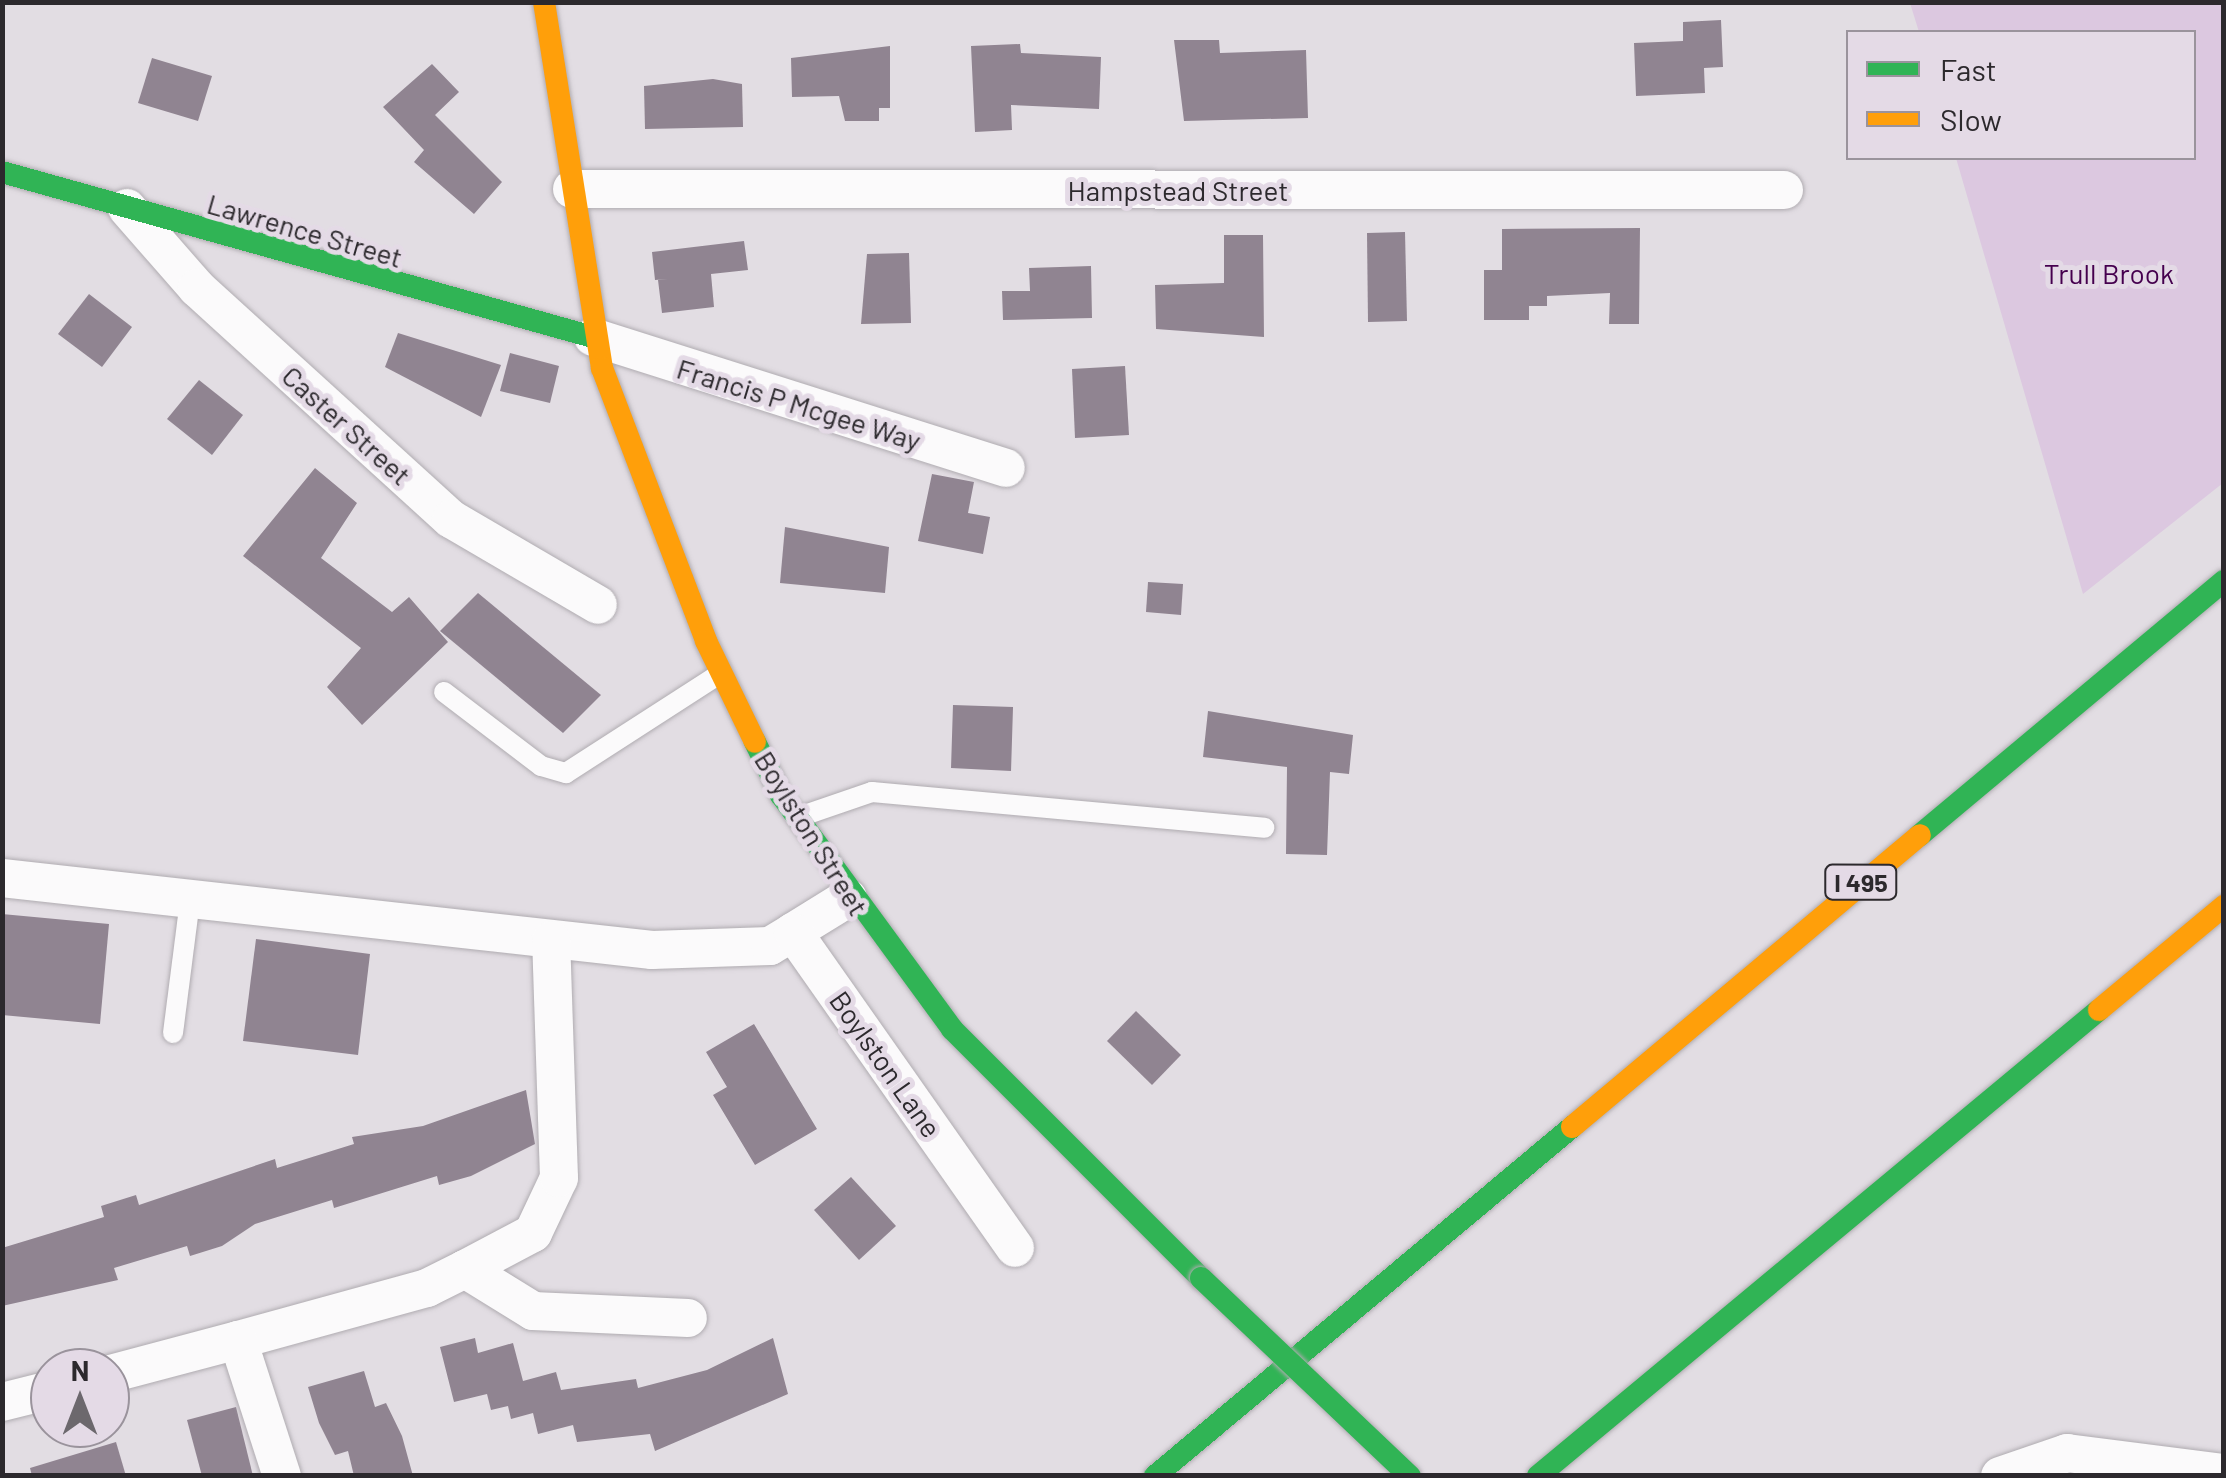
<!DOCTYPE html>
<html>
<head>
<meta charset="utf-8">
<style>
	body { margin:0 }
	#map { position:relative; width:2226px; height:1478px; overflow:hidden; background:#e2dde3; font-family:Barlow,sans-serif }
	div>[style] { position:absolute }
	.green>* { inset:0; background:#dcc8e0 }
	.building>* { inset:0; background:#908491 }
	.roads { filter:drop-shadow(0 0 2px #b0acb1) drop-shadow(0 0 2px #b0acb1) }
	.lane>* { height:20px; margin:-10px; padding:0 10px; transform-origin:10px; border-radius:10px; background:#fbfafb }
	.street>* { height:38px; margin:-19px; padding:0 19px; transform-origin:19px; border-radius:19px; background:#fbfafb }
	.fast>* { height:22px; margin:-11px; padding:0 11px; transform-origin:11px; border-radius:11px; background:#30b455 }
	.slow>* { height:22px; margin:-11px; padding:0 11px; transform-origin:11px; border-radius:11px; background:#ff9f0a }
	.bridges { filter:drop-shadow(0 0 2px #b0acb1) drop-shadow(0 0 2px #b0acb1) }
	.fast-bridge>* { height:22px; margin:-11px; padding:0 11px; transform-origin:11px; border-radius:11px; background:#30b455 }
	span { translate:-50% -50%; white-space:nowrap; text-align:center; line-height:1.15; -webkit-text-stroke:10px #e4dae6; paint-order:stroke }
	.shield-label span { padding:2px 8px; background:#e4dae6; border:2px solid; border-radius:8px; -webkit-text-stroke-width:0 }
	.shield-label { font-size:25px; color:#2c292d; font-weight:700 }
	.street-label { font-size:28px; color:#2c292d }
	.park-label { font-size:28px; color:#45004e }
	.frame { position:absolute; inset:0; border:5px solid #2c292d; pointer-events:none }
	.legend { position:absolute; left:1846px; top:30px; width:350px; height:130px; box-sizing:border-box; background:#e4dae6; border:2px solid #9a939c; margin:0; padding:12px 18px; list-style:none; font-size:30px; color:#2c292d }
	.legend li { display:flex; align-items:center; gap:20px; height:50px }
	.legend b { width:50px; border:2px solid #9a939c }
	.north { position:absolute; left:30px; top:1348px; width:100px; height:100px; box-sizing:border-box; background:#e4dae6; border:2px solid #9a939c; border-radius:50%; rotate:0deg; font-size:28px; font-weight:700; line-height:40px; text-align:center; color:#2c292d }
	.north::after { content:''; display:block; margin:auto; width:35px; height:45px; background:#6c686d; clip-path:polygon(50% 0,100% 100%,50% 72%,0 100%) }
</style>
</head>
<body>
<div id="map">
	<div class="green">
		<i style="clip-path:polygon(1910px 3px,2223px 3px,2223px 483px,2083px 594px,1956px 158px,2194px 158px,2194px 32px,1919px 32px)"></i>
	</div>
	<div class="building">
		<i style="clip-path:polygon(1721px 20px,1723px 67px,1704px 68px,1705px 93px,1636px 96px,1634px 43px,1683px 41px,1683px 22px)"></i>
		<i style="clip-path:polygon(1174px 40px,1219px 40px,1220px 53px,1306px 50px,1308px 118px,1184px 121px)"></i>
		<i style="clip-path:polygon(1020px 44px,1021px 53px,1101px 57px,1099px 109px,1011px 105px,1012px 130px,975px 132px,971px 46px)"></i>
		<i style="clip-path:polygon(890px 46px,890px 108px,879px 108px,879px 121px,845px 121px,839px 96px,792px 97px,791px 58px)"></i>
		<i style="clip-path:polygon(152px 58px,212px 76px,198px 121px,138px 103px)"></i>
		<i style="clip-path:polygon(432px 64px,459px 92px,435px 115px,502px 182px,474px 214px,414px 162px,424px 150px,383px 107px)"></i>
		<i style="clip-path:polygon(713px 79px,742px 84px,743px 127px,645px 129px,644px 86px)"></i>
		<i style="clip-path:polygon(1640px 228px,1639px 324px,1609px 324px,1610px 293px,1547px 296px,1547px 306px,1529px 306px,1529px 320px,1484px 320px,1484px 270px,1502px 270px,1502px 229px)"></i>
		<i style="clip-path:polygon(1405px 232px,1407px 321px,1368px 322px,1367px 233px)"></i>
		<i style="clip-path:polygon(1224px 235px,1263px 235px,1264px 337px,1156px 329px,1155px 285px,1224px 283px)"></i>
		<i style="clip-path:polygon(744px 241px,748px 270px,711px 274px,714px 307px,662px 313px,658px 280px,668px 279px,655px 280px,652px 252px)"></i>
		<i style="clip-path:polygon(909px 253px,911px 323px,861px 324px,867px 254px)"></i>
		<i style="clip-path:polygon(1091px 266px,1092px 318px,1003px 320px,1002px 291px,1030px 291px,1029px 268px)"></i>
		<i style="clip-path:polygon(89px 294px,132px 327px,102px 367px,58px 334px)"></i>
		<i style="clip-path:polygon(398px 333px,501px 365px,481px 417px,385px 367px)"></i>
		<i style="clip-path:polygon(510px 353px,559px 366px,550px 403px,500px 391px)"></i>
		<i style="clip-path:polygon(1125px 366px,1129px 435px,1075px 438px,1072px 369px)"></i>
		<i style="clip-path:polygon(199px 380px,243px 415px,212px 455px,167px 419px)"></i>
		<i style="clip-path:polygon(315px 468px,357px 503px,321px 558px,392px 612px,409px 597px,448px 642px,362px 725px,327px 687px,361px 648px,243px 556px)"></i>
		<i style="clip-path:polygon(932px 474px,974px 482px,968px 513px,990px 517px,983px 554px,918px 541px)"></i>
		<i style="clip-path:polygon(785px 527px,889px 547px,885px 593px,780px 583px)"></i>
		<i style="clip-path:polygon(1148px 582px,1183px 584px,1181px 615px,1146px 612px)"></i>
		<i style="clip-path:polygon(478px 593px,601px 695px,563px 733px,440px 631px)"></i>
		<i style="clip-path:polygon(953px 705px,1013px 707px,1011px 771px,951px 768px)"></i>
		<i style="clip-path:polygon(1208px 711px,1353px 735px,1349px 774px,1330px 772px,1327px 855px,1286px 854px,1287px 767px,1203px 757px)"></i>
		<i style="clip-path:polygon(2px 914px,109px 924px,100px 1024px,2px 1015px)"></i>
		<i style="clip-path:polygon(256px 939px,370px 954px,358px 1055px,243px 1041px)"></i>
		<i style="clip-path:polygon(1136px 1011px,1181px 1055px,1152px 1085px,1107px 1041px)"></i>
		<i style="clip-path:polygon(754px 1024px,817px 1129px,755px 1165px,713px 1095px,727px 1087px,706px 1052px)"></i>
		<i style="clip-path:polygon(526px 1090px,535px 1144px,471px 1176px,439px 1185px,437px 1176px,334px 1208px,332px 1200px,255px 1224px,222px 1246px,190px 1256px,187px 1246px,114px 1268px,118px 1280px,2px 1306px,2px 1248px,104px 1217px,101px 1206px,136px 1195px,139px 1205px,275px 1159px,277px 1168px,354px 1144px,352px 1137px,423px 1126px)"></i>
		<i style="clip-path:polygon(851px 1177px,896px 1226px,859px 1260px,814px 1210px)"></i>
		<i style="clip-path:polygon(475px 1338px,478px 1353px,513px 1343px,523px 1381px,556px 1372px,561px 1390px,636px 1379px,638px 1388px,707px 1370px,773px 1338px,788px 1394px,655px 1451px,650px 1434px,577px 1442px,573px 1425px,538px 1434px,533px 1413px,511px 1419px,508px 1406px,491px 1410px,487px 1394px,454px 1402px,440px 1347px)"></i>
		<i style="clip-path:polygon(364px 1371px,375px 1407px,386px 1403px,402px 1436px,413px 1476px,354px 1476px,348px 1451px,335px 1455px,319px 1423px,308px 1387px)"></i>
		<i style="clip-path:polygon(236px 1407px,253px 1476px,202px 1476px,187px 1420px)"></i>
		<i style="clip-path:polygon(116px 1442px,126px 1476px,32px 1476px,30px 1468px)"></i>
	</div>
	<div class="roads">
		<div class="lane">
			<i style="left:444px;top:692px;width:122px;rotate:37.3deg"></i>
			<i style="left:541px;top:766px;width:26px;rotate:16deg"></i>
			<i style="left:566px;top:773px;width:181px;rotate:-32.8deg"></i>
			<i style="left:799px;top:817px;width:77px;rotate:-18.9deg"></i>
			<i style="left:872px;top:792px;width:394px;rotate:5.2deg"></i>
			<i style="left:173px;top:1033px;width:134px;rotate:-82.7deg"></i>
		</div>
		<div class="street">
			<i style="left:572px;top:189px;width:1212px;rotate:0.05deg"></i>
			<i style="left:127px;top:208px;width:106px;rotate:48.8deg"></i>
			<i style="left:197px;top:288px;width:343px;rotate:42.3deg"></i>
			<i style="left:451px;top:519px;width:170px;rotate:30.3deg"></i>
			<i style="left:593px;top:337px;width:433px;rotate:17.6deg"></i>
			<i style="left:2px;top:878px;width:654px;rotate:6.32deg"></i>
			<i style="left:652px;top:950px;width:118px;rotate:-1.9deg"></i>
			<i style="left:770px;top:946px;width:27px;rotate:-31deg"></i>
			<i style="left:848px;top:898px;width:65px;rotate:148.3deg"></i>
			<i style="left:793px;top:932px;width:386px;rotate:54.9deg"></i>
			<i style="left:465px;top:1269px;width:77px;rotate:-27.9deg"></i>
			<i style="left:533px;top:1233px;width:61px;rotate:-64.7deg"></i>
			<i style="left:559px;top:1178px;width:238px;rotate:-91.9deg"></i>
			<i style="left:238px;top:1340px;width:196px;rotate:-15.4deg"></i>
			<i style="left:427px;top:1288px;width:42px;rotate:-26.6deg"></i>
			<i style="left:465px;top:1269px;width:80px;rotate:31.7deg"></i>
			<i style="left:533px;top:1311px;width:155px;rotate:2.6deg"></i>
			<i style="left:110px;top:1374px;width:132px;rotate:-14.9deg"></i>
			<i style="left:238px;top:1340px;width:143px;rotate:72.1deg"></i>
			<i style="left:2px;top:1402px;width:49px;rotate:-14deg"></i>
			<i style="left:2000px;top:1476px;width:71px;rotate:-18.9deg"></i>
			<i style="left:2067px;top:1453px;width:158px;rotate:7.3deg"></i>
		</div>
		<div class="fast">
			<i style="left:2px;top:172px;width:614px;rotate:15.6deg"></i>
			<i style="left:755px;top:742px;width:59px;rotate:63.9deg"></i>
			<i style="left:781px;top:795px;width:290px;rotate:53.8deg"></i>
			<i style="left:952px;top:1029px;width:352px;rotate:45deg"></i>
			<i style="left:1920px;top:835px;width:396px;rotate:-39.9deg"></i>
			<i style="left:1155px;top:1476px;width:544px;rotate:-39.93deg"></i>
			<i style="left:1538px;top:1476px;width:729px;rotate:-39.72deg"></i>
		</div>
		<div class="slow">
			<i style="left:544px;top:2px;width:371px;rotate:81deg"></i>
			<i style="left:602px;top:368px;width:292px;rotate:69.1deg"></i>
			<i style="left:706px;top:641px;width:112px;rotate:64.1deg"></i>
			<i style="left:2099px;top:1010px;width:163px;rotate:-39.8deg"></i>
			<i style="left:1572px;top:1127px;width:454px;rotate:-40deg"></i>
		</div>
	</div>
	<div class="bridges">
		<div class="fast-bridge">
			<i style="left:1201px;top:1278px;width:288px;rotate:43.5deg"></i>
		</div>
	</div>
	<div class="shield-label">
		<span style="left:1861px;top:882px">I 495</span>
	</div>
	<div class="street-label">
		<span style="left:1178px;top:190px">Hampstead Street</span>
		<span style="left:305px;top:230px;rotate:16deg">Lawrence Street</span>
		<span style="left:799px;top:404px;rotate:17deg">Francis P Mcgee Way</span>
		<span style="left:347px;top:425px;rotate:42deg">Caster Street</span>
		<span style="left:812px;top:833px;rotate:58deg">Boylston Street</span>
		<span style="left:886px;top:1064px;rotate:55deg">Boylston Lane</span>
	</div>
	<div class="park-label">
		<span style="left:2109px;top:273px">Trull Brook</span>
	</div>
	<div class="frame"></div>
	<ul class="legend">
	<li><b style="height:12px;background:#30b455"></b>Fast</li>
	<li><b style="height:12px;background:#ff9f0a"></b>Slow</li>
	</ul>
	<div class="north">N</div>
</div>
</body>
</html>
